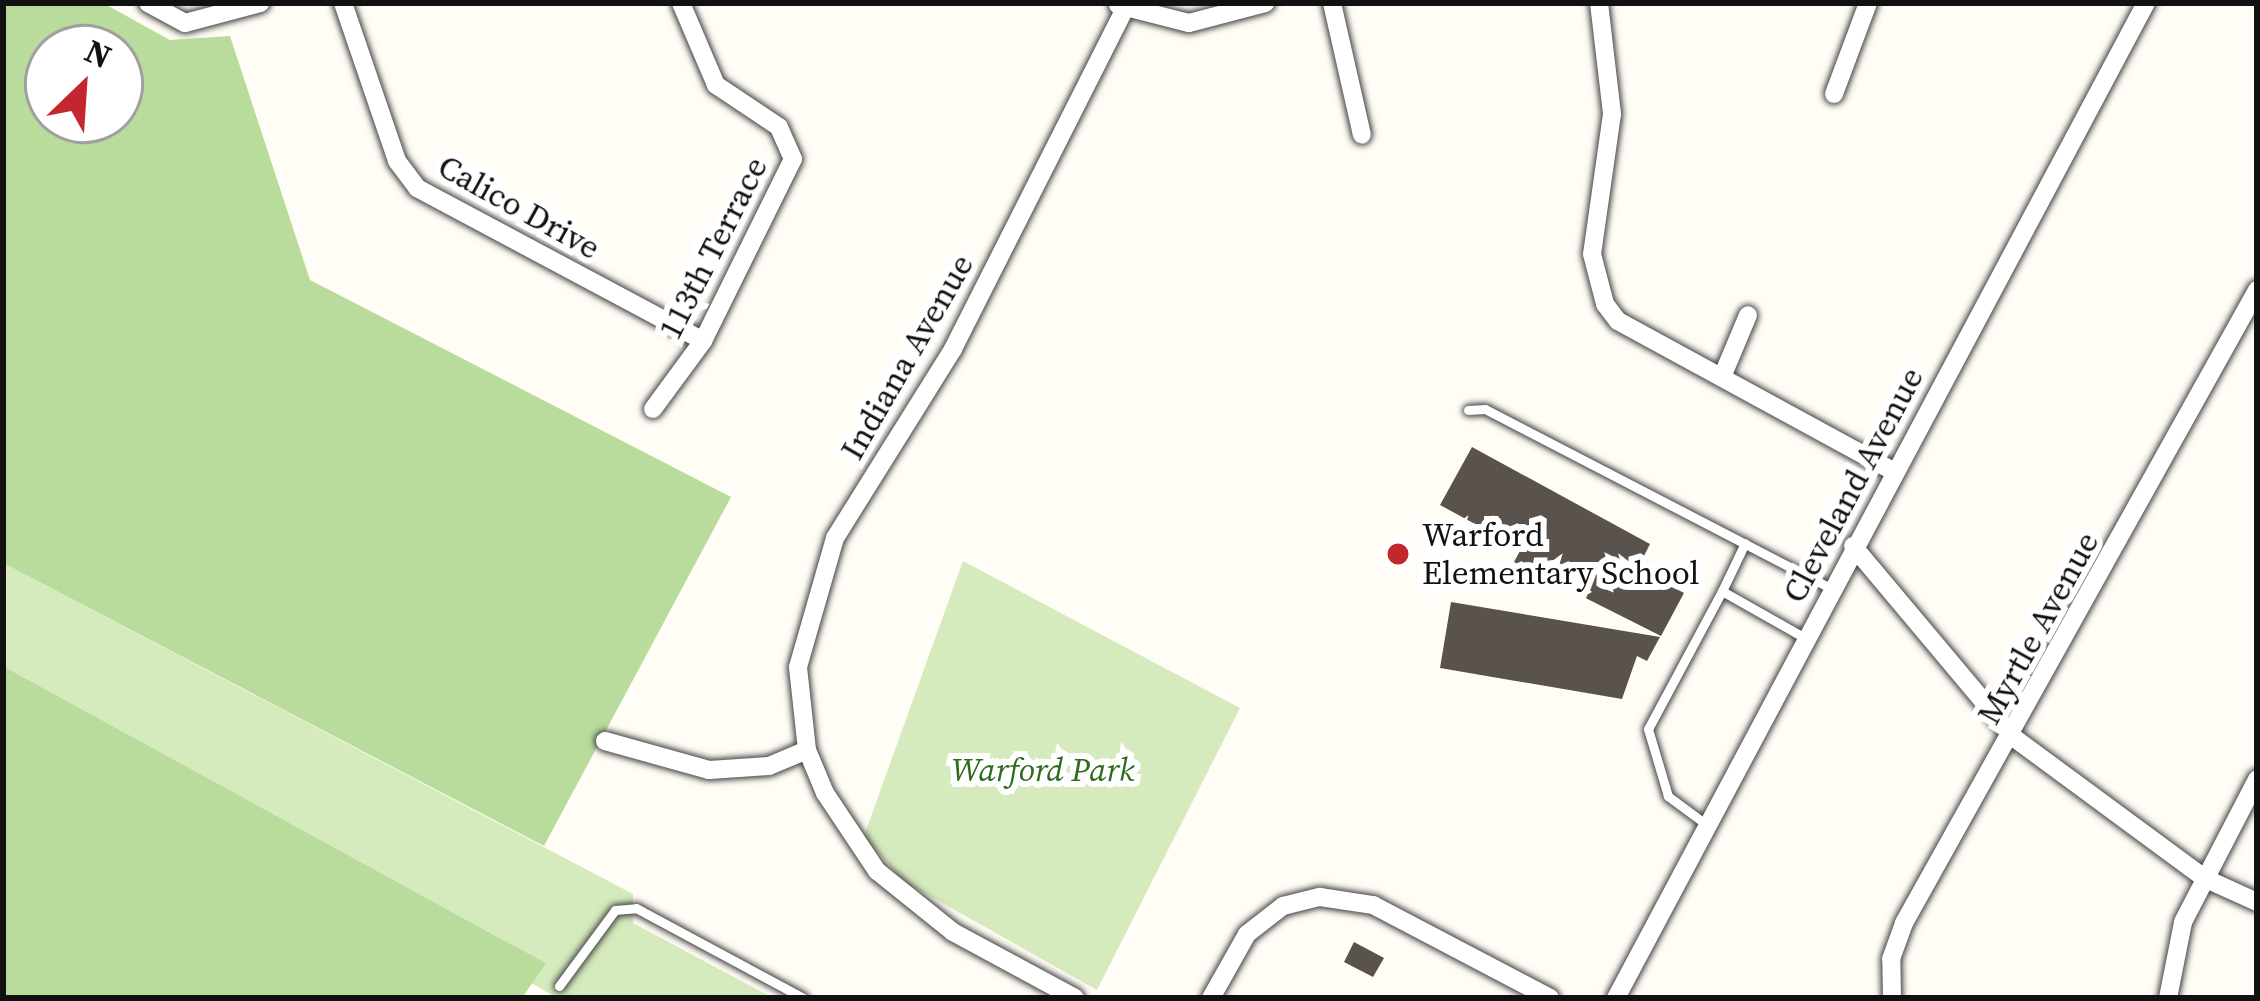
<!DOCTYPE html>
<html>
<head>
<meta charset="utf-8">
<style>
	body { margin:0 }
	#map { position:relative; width:2260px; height:1001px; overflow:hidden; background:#fffdf5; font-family:"Source Serif 4",serif }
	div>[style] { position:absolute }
	.green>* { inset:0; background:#d5ebbd }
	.forest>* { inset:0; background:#b9dc9c }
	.building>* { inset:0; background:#5a524d }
	.roads { filter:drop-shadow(0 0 3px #444) drop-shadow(0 0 3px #444) }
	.service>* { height:9px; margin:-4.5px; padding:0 4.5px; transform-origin:4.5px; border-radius:4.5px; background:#fff }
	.minor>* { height:18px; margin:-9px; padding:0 9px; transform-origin:9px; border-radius:9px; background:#fff }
	.dots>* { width:33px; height:33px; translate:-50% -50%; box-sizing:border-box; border:6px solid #fff; border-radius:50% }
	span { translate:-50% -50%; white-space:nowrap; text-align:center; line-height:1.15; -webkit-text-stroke:12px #fff; paint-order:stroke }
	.street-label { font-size:33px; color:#111 }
	.poi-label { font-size:33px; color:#111 }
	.left { translate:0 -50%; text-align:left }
	.park-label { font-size:33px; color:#2f6b1f; font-style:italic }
	.frame { position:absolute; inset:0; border:6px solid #111; pointer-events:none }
	.north { position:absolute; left:24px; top:24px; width:120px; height:120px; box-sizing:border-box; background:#fff; border:3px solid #a0a0a0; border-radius:50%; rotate:25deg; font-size:33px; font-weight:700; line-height:48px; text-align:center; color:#111 }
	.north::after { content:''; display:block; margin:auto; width:42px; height:54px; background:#c4262e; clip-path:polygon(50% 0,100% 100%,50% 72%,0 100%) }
</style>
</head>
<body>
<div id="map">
	<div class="green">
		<i style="clip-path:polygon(963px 561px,1240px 708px,1097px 990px,903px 881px,864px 836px)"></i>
		<i style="clip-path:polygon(3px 563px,633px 894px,633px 923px,773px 998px,557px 998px,531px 983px,545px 963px,3px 666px)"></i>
	</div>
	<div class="forest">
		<i style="clip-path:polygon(evenodd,3px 3px,103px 3px,170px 40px,230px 36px,310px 280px,731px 497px,544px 846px,3px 563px,3px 3px,48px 48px,120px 48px,120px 120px,48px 120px,48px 48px)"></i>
		<i style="clip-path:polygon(3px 666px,494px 935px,546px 963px,522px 998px,3px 998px)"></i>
	</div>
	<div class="building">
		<i style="clip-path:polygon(1472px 447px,1650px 544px,1638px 568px,1684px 593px,1661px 636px,1514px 562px,1521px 549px,1440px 505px)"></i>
		<i style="clip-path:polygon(1451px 602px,1660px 637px,1647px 661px,1637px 656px,1622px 699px,1440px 668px)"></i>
		<i style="clip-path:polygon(1354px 942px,1384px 958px,1373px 977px,1344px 962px)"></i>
	</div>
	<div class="roads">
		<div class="service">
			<i style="left:1468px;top:410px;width:17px;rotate:-3deg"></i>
			<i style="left:1485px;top:409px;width:390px;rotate:27.4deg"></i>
			<i style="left:1722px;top:591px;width:53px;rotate:-64.4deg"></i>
			<i style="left:1707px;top:825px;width:49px;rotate:-143.4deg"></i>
			<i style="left:1668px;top:796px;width:70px;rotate:-106.6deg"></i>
			<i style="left:1648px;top:729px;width:157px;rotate:-61.8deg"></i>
			<i style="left:1722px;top:591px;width:95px;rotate:29.5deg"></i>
			<i style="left:559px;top:986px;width:94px;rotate:-53.6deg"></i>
			<i style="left:615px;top:910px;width:21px;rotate:-5deg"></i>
			<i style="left:636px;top:908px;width:190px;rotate:28.3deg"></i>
		</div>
		<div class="minor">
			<i style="left:148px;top:3px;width:42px;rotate:28.4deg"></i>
			<i style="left:185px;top:23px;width:78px;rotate:-14.9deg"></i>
			<i style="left:343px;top:3px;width:167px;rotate:71.1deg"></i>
			<i style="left:397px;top:161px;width:34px;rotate:53deg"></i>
			<i style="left:417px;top:188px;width:324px;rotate:28.1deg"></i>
			<i style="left:1332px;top:3px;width:135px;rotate:77.2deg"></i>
			<i style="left:1599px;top:3px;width:112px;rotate:83.3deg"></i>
			<i style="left:1612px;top:114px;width:141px;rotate:98.1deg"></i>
			<i style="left:1592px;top:254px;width:52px;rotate:75.4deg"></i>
			<i style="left:1605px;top:304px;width:21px;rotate:53deg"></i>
			<i style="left:1618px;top:321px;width:315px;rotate:28.6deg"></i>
			<i style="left:1118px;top:5px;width:73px;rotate:14.2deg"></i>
			<i style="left:1189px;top:23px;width:79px;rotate:-14.7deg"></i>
			<i style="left:1834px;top:94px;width:97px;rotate:-69.5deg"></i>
			<i style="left:1722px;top:377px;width:67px;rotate:-67.2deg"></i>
			<i style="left:653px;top:409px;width:84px;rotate:-53.7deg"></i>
			<i style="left:703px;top:341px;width:203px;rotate:-63.7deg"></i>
			<i style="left:793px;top:159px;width:35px;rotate:-114deg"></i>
			<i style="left:779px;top:127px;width:76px;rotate:-146.3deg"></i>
			<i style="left:716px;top:85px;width:89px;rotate:-113.1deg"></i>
			<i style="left:1853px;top:546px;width:249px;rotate:50deg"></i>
			<i style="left:2013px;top:737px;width:237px;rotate:36.4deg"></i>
			<i style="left:2204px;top:878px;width:58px;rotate:24.4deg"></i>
			<i style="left:605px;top:741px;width:108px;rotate:15.6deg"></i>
			<i style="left:709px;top:770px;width:60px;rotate:-3.8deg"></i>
			<i style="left:769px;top:766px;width:41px;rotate:-22.8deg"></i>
			<i style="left:1075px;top:998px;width:139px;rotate:-151.6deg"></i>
			<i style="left:953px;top:932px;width:97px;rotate:-141.2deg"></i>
			<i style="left:877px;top:871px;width:94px;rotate:-123.7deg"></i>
			<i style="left:825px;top:793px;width:47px;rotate:-112.7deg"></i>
			<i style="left:807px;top:750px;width:83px;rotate:-96.2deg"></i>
			<i style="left:798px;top:667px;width:134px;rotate:-74deg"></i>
			<i style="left:835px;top:538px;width:223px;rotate:-58deg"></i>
			<i style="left:953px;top:349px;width:382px;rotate:-63.2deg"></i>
			<i style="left:1211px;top:998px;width:73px;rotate:-60.6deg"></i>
			<i style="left:1247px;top:934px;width:46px;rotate:-37.9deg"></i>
			<i style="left:1283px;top:906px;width:38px;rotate:-14deg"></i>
			<i style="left:1320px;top:897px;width:54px;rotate:8.6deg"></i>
			<i style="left:1373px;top:905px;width:200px;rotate:27.7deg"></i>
			<i style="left:1616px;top:998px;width:1127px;rotate:-61.96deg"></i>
			<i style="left:1892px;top:998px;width:39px;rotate:-91deg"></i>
			<i style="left:1891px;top:959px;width:38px;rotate:-70deg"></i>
			<i style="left:1904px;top:923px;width:725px;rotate:-60.85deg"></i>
			<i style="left:2168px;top:998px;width:77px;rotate:-78.8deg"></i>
			<i style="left:2183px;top:922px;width:161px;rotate:-62.6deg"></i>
		</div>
	</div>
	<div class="dots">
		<i style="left:1398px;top:554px;background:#c4262e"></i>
	</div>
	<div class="street-label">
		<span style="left:519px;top:207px;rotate:29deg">Calico Drive</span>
		<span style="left:713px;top:248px;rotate:-63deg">113th Terrace</span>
		<span style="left:907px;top:357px;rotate:-60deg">Indiana Avenue</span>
		<span style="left:1853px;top:485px;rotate:-62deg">Cleveland Avenue</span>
		<span style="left:2038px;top:628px;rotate:-61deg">Myrtle Avenue</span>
	</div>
	<div class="poi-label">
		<span class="left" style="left:1422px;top:554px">Warford<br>Elementary School</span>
	</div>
	<div class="park-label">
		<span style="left:1043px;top:770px">Warford Park</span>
	</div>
	<div class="frame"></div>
	<div class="north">N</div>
</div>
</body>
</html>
